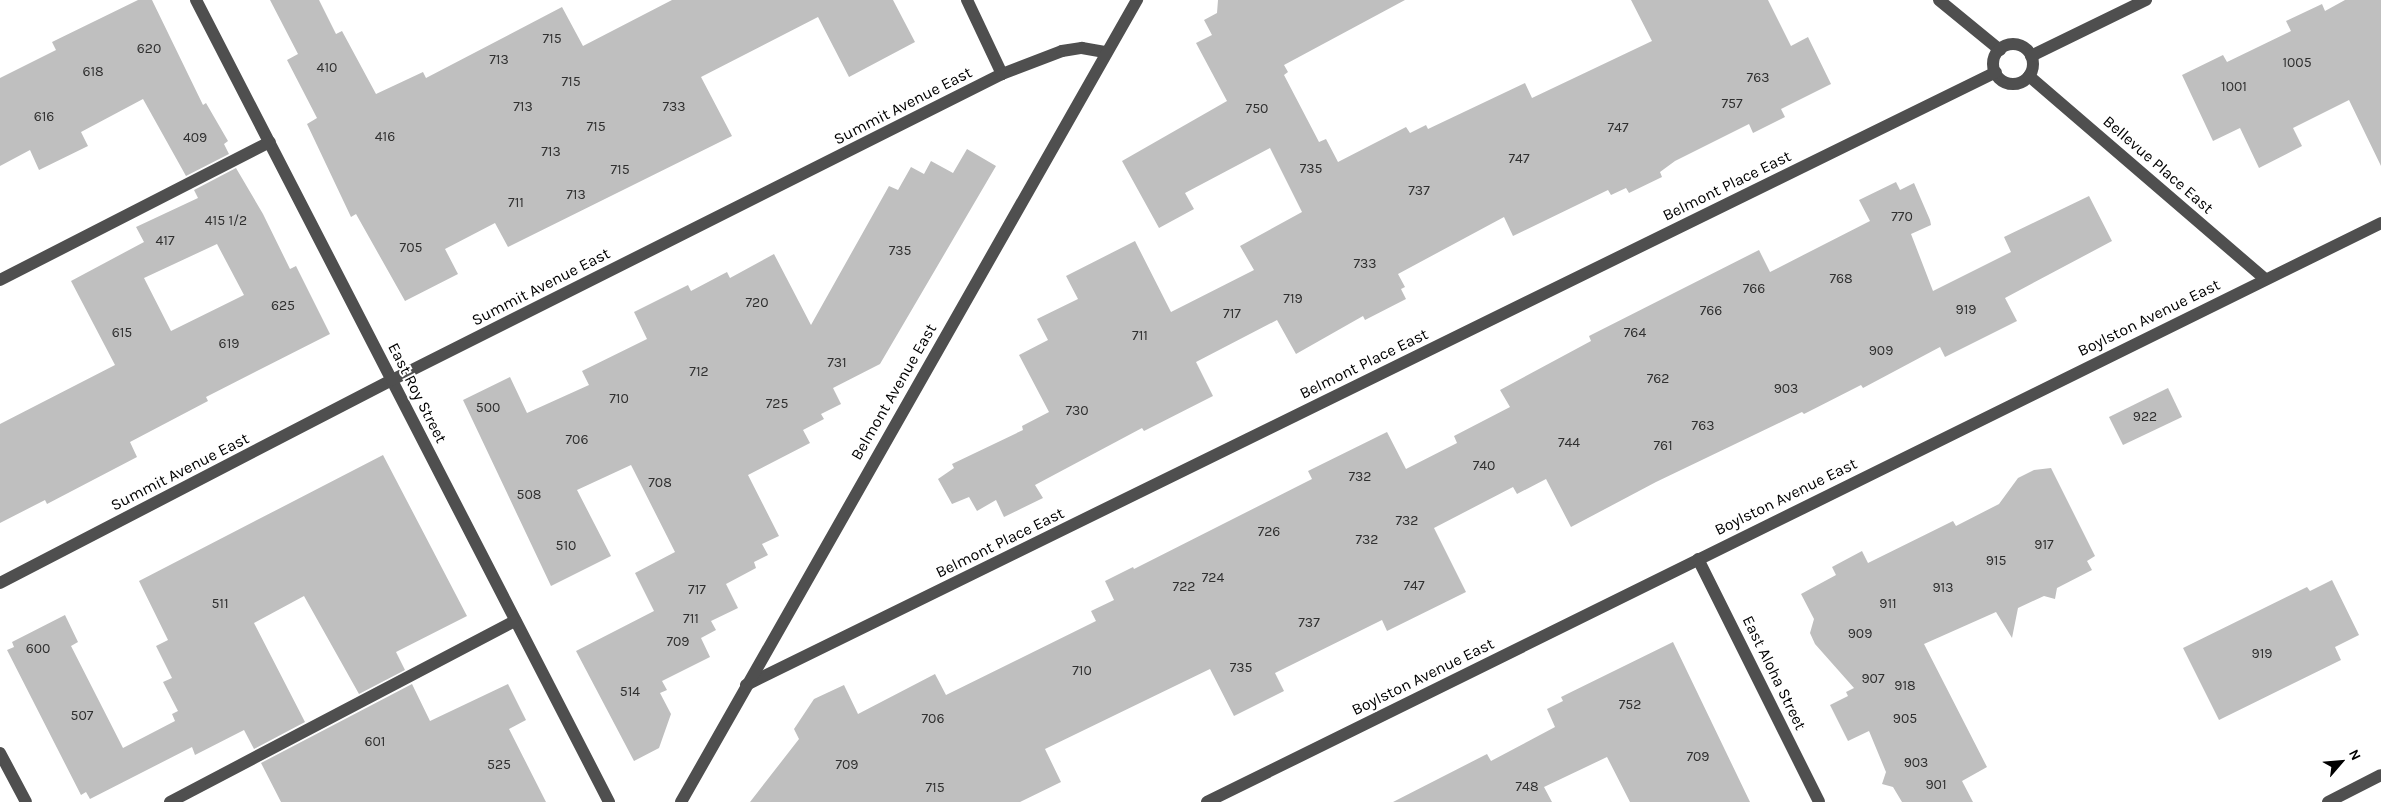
<!DOCTYPE html>
<html>
<head>
<meta charset="utf-8">
<style>
	body { margin:0 }
	#map { position:relative; width:2381px; height:802px; overflow:hidden; background:#fff; font-family:Karla,sans-serif }
	div>[style] { position:absolute }
	.building>* { inset:0; background:#bfbfbf }
	.minor>* { height:12px; margin:-6px; padding:0 6px; transform-origin:6px; border-radius:6px; background:#4f4f4f }
	.minor>.ring { margin:-6px; padding:0; box-sizing:content-box; background:none; border:12px solid #4f4f4f; border-radius:50% }
	span { translate:-50% -50%; white-space:nowrap; text-align:center; line-height:1.15; -webkit-text-stroke:4px #fff; paint-order:stroke }
	.number-label { font-size:14px; color:#303030 }
	.number-label span { -webkit-text-stroke-width:0 }
	.street-label { font-size:16px; color:#000 }
	.north { position:absolute; left:2316px; top:737px; width:50px; height:50px; -webkit-text-stroke:4px #fff; paint-order:stroke; rotate:63deg; font-size:14px; font-weight:700; line-height:20px; text-align:center; color:#000 }
	.north::after { content:''; display:block; margin:auto; width:18px; height:22px; background:#000; clip-path:polygon(50% 0,100% 100%,50% 72%,0 100%) }
</style>
</head>
<body>
<div id="map">
	<div class="building">
		<i style="clip-path:polygon(138px 0,152px 0,203px 105px,206px 103px,228px 141px,224px 144px,229px 154px,186px 176px,143px 99px,81px 132px,88px 146px,39px 170px,30px 150px,0 166px,0 78px,56px 50px,52px 42px)"></i>
		<i style="clip-path:polygon(270px 0,319px 0,336px 34px,342px 31px,376px 94px,423px 72px,426px 78px,562px 7px,583px 46px,672px 0,893px 0,915px 42px,849px 77px,818px 17px,701px 77px,732px 136px,508px 247px,495px 223px,445px 249px,458px 274px,405px 301px,356px 214px,351px 217px,307px 124px,317px 118px,287px 60px,298px 54px)"></i>
		<i style="clip-path:polygon(1218px 0,1405px 0,1284px 65px,1288px 72px,1284px 75px,1319px 142px,1326px 139px,1338px 162px,1406px 127px,1410px 133px,1426px 125px,1428px 129px,1525px 83px,1532px 98px,1652px 41px,1631px 0,1768px 0,1791px 46px,1808px 37px,1831px 84px,1781px 109px,1785px 117px,1753px 133px,1749px 124px,1675px 161px,1660px 172px,1662px 177px,1629px 193px,1626px 188px,1611px 195px,1608px 190px,1513px 236px,1504px 217px,1398px 274px,1405px 287px,1401px 289px,1406px 299px,1365px 320px,1363px 316px,1296px 354px,1277px 320px,1196px 362px,1213px 396px,1144px 431px,1142px 428px,1035px 485px,1043px 498px,1004px 517px,996px 500px,977px 511px,969px 497px,952px 504px,938px 479px,954px 468px,952px 464px,1023px 430px,1022px 426px,1049px 412px,1019px 355px,1048px 340px,1037px 319px,1078px 299px,1066px 276px,1135px 241px,1171px 312px,1254px 270px,1240px 246px,1302px 212px,1270px 148px,1185px 193px,1194px 209px,1159px 228px,1122px 161px,1227px 101px,1196px 43px,1212px 35px,1204px 20px,1217px 13px)"></i>
		<i style="clip-path:polygon(2345px 0,2381px 0,2381px 166px,2349px 100px,2293px 128px,2302px 146px,2259px 168px,2240px 128px,2213px 141px,2182px 75px,2223px 55px,2227px 62px,2291px 31px,2286px 21px,2322px 4px,2325px 11px)"></i>
		<i style="clip-path:polygon(967px 149px,996px 166px,880px 364px,833px 388px,841px 404px,821px 414px,824px 419px,803px 430px,810px 443px,748px 475px,779px 536px,762px 544px,768px 555px,754px 562px,756px 568px,726px 584px,738px 608px,711px 621px,716px 630px,701px 638px,710px 657px,662px 681px,667px 690px,660px 693px,671px 714px,659px 748px,634px 761px,576px 651px,654px 611px,635px 573px,675px 552px,631px 465px,577px 490px,611px 556px,551px 586px,463px 400px,510px 377px,527px 413px,589px 385px,582px 371px,647px 339px,634px 312px,688px 285px,691px 291px,727px 272px,730px 278px,774px 254px,811px 325px,889px 186px,898px 190px,911px 167px,924px 174px,931px 161px,953px 173px)"></i>
		<i style="clip-path:polygon(evenodd,236px 168px,263px 214px,290px 269px,296px 266px,330px 334px,206px 397px,208px 401px,130px 442px,137px 457px,47px 504px,45px 500px,0 523px,0 424px,115px 365px,71px 281px,144px 242px,136px 227px,198px 198px,194px 190px,236px 168px,217px 244px,244px 295px,171px 331px,144px 278px,217px 244px)"></i>
		<i style="clip-path:polygon(1896px 182px,1900px 190px,1914px 183px,1930px 220px,1931px 225px,1911px 234px,1933px 291px,2011px 252px,2004px 237px,2089px 196px,2112px 241px,2005px 298px,2017px 321px,1945px 357px,1940px 347px,1863px 388px,1861px 385px,1804px 414px,1802px 412px,1656px 482px,1571px 527px,1546px 479px,1517px 494px,1513px 487px,1434px 528px,1466px 592px,1387px 631px,1382px 620px,1275px 673px,1284px 691px,1234px 716px,1210px 669px,1045px 749px,1061px 782px,1020px 802px,750px 802px,799px 739px,794px 729px,814px 699px,844px 685px,858px 714px,935px 674px,946px 695px,1096px 621px,1091px 611px,1114px 600px,1105px 581px,1133px 567px,1134px 569px,1312px 479px,1308px 471px,1387px 432px,1406px 469px,1457px 443px,1454px 436px,1510px 407px,1500px 390px,1591px 341px,1589px 336px,1759px 250px,1770px 272px,1870px 221px,1859px 200px)"></i>
		<i style="clip-path:polygon(2168px 388px,2182px 417px,2123px 445px,2109px 417px)"></i>
		<i style="clip-path:polygon(383px 455px,467px 616px,396px 652px,405px 670px,359px 694px,304px 596px,254px 623px,305px 722px,254px 749px,244px 730px,195px 755px,192px 747px,90px 799px,86px 792px,81px 795px,7px 650px,14px 647px,12px 642px,65px 615px,78px 642px,71px 646px,123px 748px,175px 721px,172px 714px,178px 711px,163px 682px,172px 678px,156px 646px,168px 640px,139px 581px)"></i>
		<i style="clip-path:polygon(2051px 468px,2095px 556px,2087px 561px,2092px 570px,2057px 588px,2055px 599px,2044px 596px,2018px 608px,2012px 638px,1996px 612px,1924px 644px,1987px 767px,1962px 781px,1973px 802px,1902px 802px,1893px 787px,1882px 784px,1886px 772px,1869px 731px,1848px 741px,1830px 705px,1848px 696px,1846px 692px,1854px 688px,1815px 644px,1810px 633px,1814px 619px,1801px 594px,1836px 575px,1832px 567px,1862px 551px,1868px 563px,1953px 521px,1956px 526px,1999px 504px,2018px 478px,2034px 470px)"></i>
		<i style="clip-path:polygon(2332px 580px,2359px 635px,2335px 647px,2341px 660px,2219px 720px,2183px 648px,2307px 587px,2310px 591px)"></i>
		<i style="clip-path:polygon(1673px 642px,1750px 802px,1630px 802px,1607px 757px,1544px 787px,1552px 802px,1393px 802px,1487px 754px,1491px 761px,1555px 727px,1547px 709px,1563px 701px,1561px 697px)"></i>
		<i style="clip-path:polygon(412px 684px,430px 721px,508px 684px,526px 720px,509px 729px,546px 802px,281px 802px,261px 763px)"></i>
	</div>
	<div class="minor">
		<i style="left:196px;top:0;width:902px;rotate:62.75deg"></i>
		<i style="left:967px;top:0;width:82px;rotate:64.7deg"></i>
		<i style="left:1939px;top:0;width:79px;rotate:39.3deg"></i>
		<i class="ring" style="left:1993px;top:44px;width:28px;height:28px"></i>
		<i style="left:2031px;top:56px;width:128px;rotate:-26deg"></i>
		<i style="left:2029px;top:76px;width:311px;rotate:40.7deg"></i>
		<i style="left:0;top:280px;width:303px;rotate:-27.1deg"></i>
		<i style="left:1698px;top:559px;width:271px;rotate:63.5deg"></i>
		<i style="left:0;top:583px;width:441px;rotate:-27.4deg"></i>
		<i style="left:392px;top:380px;width:682px;rotate:-26.64deg"></i>
		<i style="left:1002px;top:74px;width:64px;rotate:-21deg"></i>
		<i style="left:1062px;top:51px;width:20px;rotate:-9deg"></i>
		<i style="left:1082px;top:48px;width:23px;rotate:10deg"></i>
		<i style="left:746px;top:685px;width:1392px;rotate:-26.12deg"></i>
		<i style="left:0;top:753px;width:55px;rotate:62deg"></i>
		<i style="left:170px;top:802px;width:390px;rotate:-27.7deg"></i>
		<i style="left:681px;top:802px;width:923px;rotate:-60.38deg"></i>
		<i style="left:1207px;top:802px;width:1309px;rotate:-26.25deg"></i>
		<i style="left:2328px;top:802px;width:59px;rotate:-27deg"></i>
	</div>
	<div class="number-label">
		<span style="left:552px;top:39px">715</span>
		<span style="left:149px;top:49px">620</span>
		<span style="left:499px;top:60px">713</span>
		<span style="left:2297px;top:63px">1005</span>
		<span style="left:327px;top:68px">410</span>
		<span style="left:93px;top:72px">618</span>
		<span style="left:1758px;top:78px">763</span>
		<span style="left:571px;top:82px">715</span>
		<span style="left:2234px;top:87px">1001</span>
		<span style="left:1732px;top:104px">757</span>
		<span style="left:523px;top:107px">713</span>
		<span style="left:674px;top:107px">733</span>
		<span style="left:1257px;top:109px">750</span>
		<span style="left:44px;top:117px">616</span>
		<span style="left:596px;top:127px">715</span>
		<span style="left:1618px;top:128px">747</span>
		<span style="left:385px;top:137px">416</span>
		<span style="left:195px;top:138px">409</span>
		<span style="left:551px;top:152px">713</span>
		<span style="left:1519px;top:159px">747</span>
		<span style="left:1311px;top:169px">735</span>
		<span style="left:620px;top:170px">715</span>
		<span style="left:1419px;top:191px">737</span>
		<span style="left:576px;top:195px">713</span>
		<span style="left:516px;top:203px">711</span>
		<span style="left:1902px;top:217px">770</span>
		<span style="left:226px;top:221px">415 1/2</span>
		<span style="left:165px;top:241px">417</span>
		<span style="left:411px;top:248px">705</span>
		<span style="left:900px;top:251px">735</span>
		<span style="left:1365px;top:264px">733</span>
		<span style="left:1841px;top:279px">768</span>
		<span style="left:1754px;top:289px">766</span>
		<span style="left:1293px;top:299px">719</span>
		<span style="left:757px;top:303px">720</span>
		<span style="left:283px;top:306px">625</span>
		<span style="left:1966px;top:310px">919</span>
		<span style="left:1711px;top:311px">766</span>
		<span style="left:1232px;top:314px">717</span>
		<span style="left:122px;top:333px">615</span>
		<span style="left:1635px;top:333px">764</span>
		<span style="left:1140px;top:336px">711</span>
		<span style="left:229px;top:344px">619</span>
		<span style="left:1881px;top:351px">909</span>
		<span style="left:837px;top:363px">731</span>
		<span style="left:699px;top:372px">712</span>
		<span style="left:1658px;top:379px">762</span>
		<span style="left:1786px;top:389px">903</span>
		<span style="left:619px;top:399px">710</span>
		<span style="left:777px;top:404px">725</span>
		<span style="left:488px;top:408px">500</span>
		<span style="left:1077px;top:411px">730</span>
		<span style="left:2145px;top:417px">922</span>
		<span style="left:1703px;top:426px">763</span>
		<span style="left:577px;top:440px">706</span>
		<span style="left:1569px;top:443px">744</span>
		<span style="left:1663px;top:446px">761</span>
		<span style="left:1484px;top:466px">740</span>
		<span style="left:1360px;top:477px">732</span>
		<span style="left:660px;top:483px">708</span>
		<span style="left:529px;top:495px">508</span>
		<span style="left:1407px;top:521px">732</span>
		<span style="left:1269px;top:532px">726</span>
		<span style="left:1367px;top:540px">732</span>
		<span style="left:2044px;top:545px">917</span>
		<span style="left:566px;top:546px">510</span>
		<span style="left:1996px;top:561px">915</span>
		<span style="left:1213px;top:578px">724</span>
		<span style="left:1414px;top:586px">747</span>
		<span style="left:1184px;top:587px">722</span>
		<span style="left:1943px;top:588px">913</span>
		<span style="left:697px;top:590px">717</span>
		<span style="left:220px;top:604px">511</span>
		<span style="left:1888px;top:604px">911</span>
		<span style="left:691px;top:619px">711</span>
		<span style="left:1309px;top:623px">737</span>
		<span style="left:1860px;top:634px">909</span>
		<span style="left:678px;top:642px">709</span>
		<span style="left:38px;top:649px">600</span>
		<span style="left:2262px;top:654px">919</span>
		<span style="left:1241px;top:668px">735</span>
		<span style="left:1082px;top:671px">710</span>
		<span style="left:1873px;top:679px">907</span>
		<span style="left:1905px;top:686px">918</span>
		<span style="left:630px;top:692px">514</span>
		<span style="left:1630px;top:705px">752</span>
		<span style="left:82px;top:716px">507</span>
		<span style="left:933px;top:719px">706</span>
		<span style="left:1905px;top:719px">905</span>
		<span style="left:375px;top:742px">601</span>
		<span style="left:1698px;top:757px">709</span>
		<span style="left:1916px;top:763px">903</span>
		<span style="left:499px;top:765px">525</span>
		<span style="left:847px;top:765px">709</span>
		<span style="left:1936px;top:785px">901</span>
		<span style="left:1527px;top:787px">748</span>
		<span style="left:935px;top:788px">715</span>
	</div>
	<div class="street-label">
		<span style="left:903px;top:106px;rotate:-27deg">Summit Avenue East</span>
		<span style="left:2158px;top:165px;rotate:41deg">Bellevue Place East</span>
		<span style="left:1727px;top:186px;rotate:-26deg">Belmont Place East</span>
		<span style="left:541px;top:287px;rotate:-27deg">Summit Avenue East</span>
		<span style="left:2149px;top:318px;rotate:-26deg">Boylston Avenue East</span>
		<span style="left:1364px;top:364px;rotate:-26deg">Belmont Place East</span>
		<span style="left:894px;top:392px;rotate:-60deg">Belmont Avenue East</span>
		<span style="left:417px;top:393px;rotate:63deg">East Roy Street</span>
		<span style="left:180px;top:472px;rotate:-27deg">Summit Avenue East</span>
		<span style="left:1786px;top:497px;rotate:-26deg">Boylston Avenue East</span>
		<span style="left:1000px;top:543px;rotate:-26deg">Belmont Place East</span>
		<span style="left:1774px;top:673px;rotate:64deg">East Aloha Street</span>
		<span style="left:1423px;top:677px;rotate:-26deg">Boylston Avenue East</span>
	</div>
	<div class="north">N</div>
</div>
</body>
</html>
